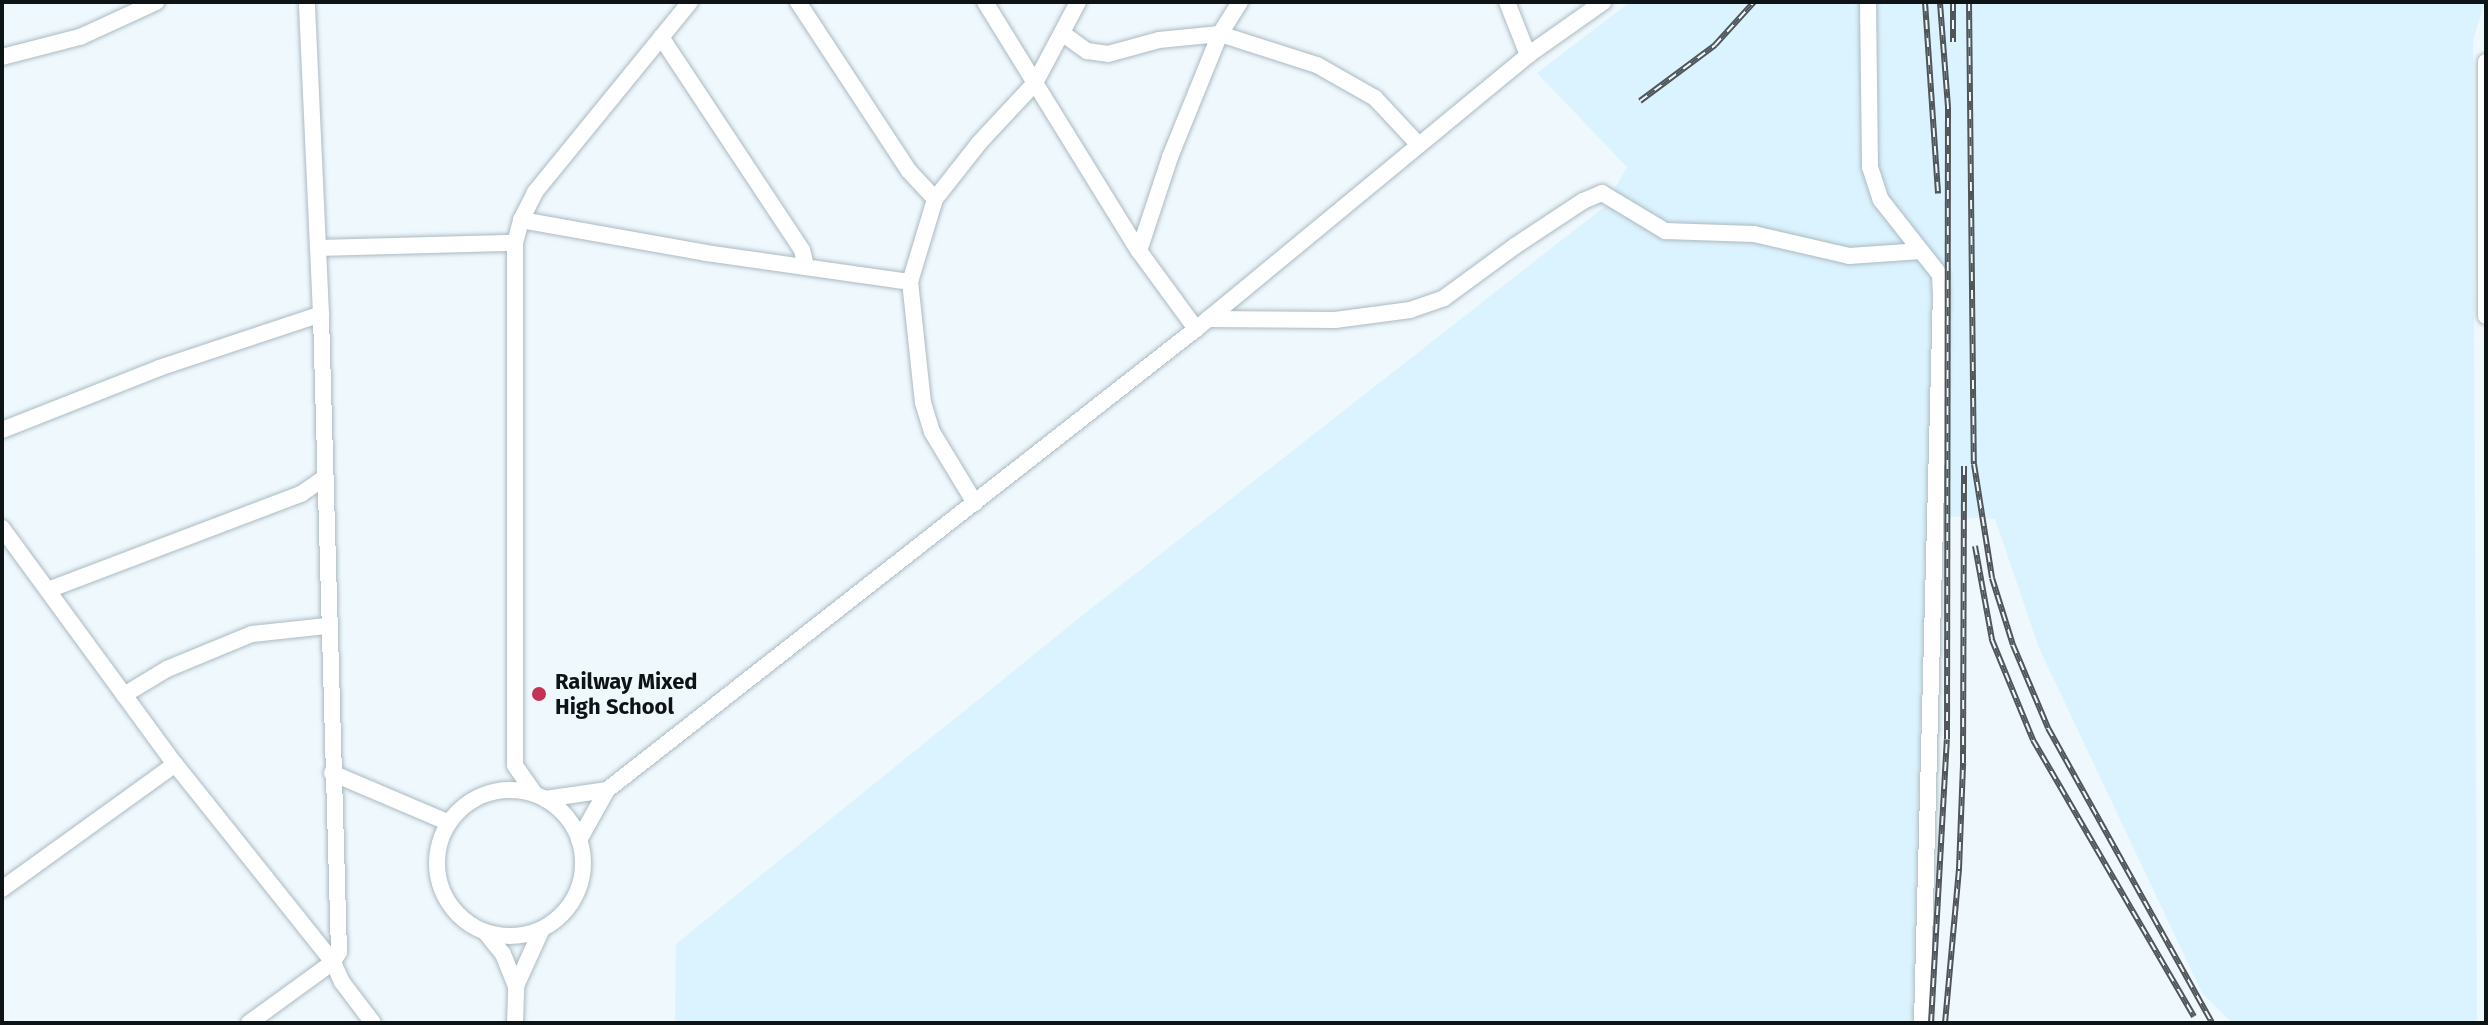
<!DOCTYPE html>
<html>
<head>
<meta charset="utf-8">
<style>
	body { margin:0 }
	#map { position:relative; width:2488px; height:1025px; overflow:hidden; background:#eff8fd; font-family:"Fira Sans",sans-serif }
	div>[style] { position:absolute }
	.built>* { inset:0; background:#dbf3fe }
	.roads { filter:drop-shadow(0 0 2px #abbac1) drop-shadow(0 0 2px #abbac1) }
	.minor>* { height:16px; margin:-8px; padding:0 8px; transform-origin:8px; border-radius:8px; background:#fff }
	.minor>.ring { margin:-8px; padding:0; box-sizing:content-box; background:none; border:16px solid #fff; border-radius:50% }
	.rail>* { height:6px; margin-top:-3px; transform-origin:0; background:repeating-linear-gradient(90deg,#eff8fd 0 9px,#4f5558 0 18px); box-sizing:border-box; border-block:2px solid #4f5558 }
	.dots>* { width:22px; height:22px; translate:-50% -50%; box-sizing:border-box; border:4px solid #eff8fd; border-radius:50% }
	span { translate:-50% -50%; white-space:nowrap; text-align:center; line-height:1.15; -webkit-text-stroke:8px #eff8fd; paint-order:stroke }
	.poi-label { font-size:22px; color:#0e1316; font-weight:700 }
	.left { translate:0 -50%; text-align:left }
	.frame { position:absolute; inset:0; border:4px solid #0e1316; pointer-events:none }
</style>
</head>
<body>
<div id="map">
	<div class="built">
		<i style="clip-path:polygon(1630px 2px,2485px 2px,2473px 40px,2477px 1023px,2232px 1023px,2202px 993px,2039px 648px,1995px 519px,1940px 516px,1943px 280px,1932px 276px,1912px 1023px,675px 1023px,676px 944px,1084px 614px,1604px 207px,1627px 167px,1537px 73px)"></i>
	</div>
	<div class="roads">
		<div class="minor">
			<i style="left:798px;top:2px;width:202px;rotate:56.7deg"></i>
			<i style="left:909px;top:171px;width:38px;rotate:47deg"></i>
			<i style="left:985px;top:2px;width:293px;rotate:58.3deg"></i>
			<i style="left:1139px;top:251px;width:97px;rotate:53.8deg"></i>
			<i style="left:1507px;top:2px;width:57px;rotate:68.4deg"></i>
			<i style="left:1868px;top:2px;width:165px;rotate:89.3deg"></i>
			<i style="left:1870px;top:167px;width:35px;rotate:72deg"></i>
			<i style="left:1881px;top:200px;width:95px;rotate:51.8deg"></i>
			<i style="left:1940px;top:275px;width:17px;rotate:87deg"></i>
			<i style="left:1941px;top:292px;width:731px;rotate:91.49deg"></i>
			<i style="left:1062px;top:33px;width:31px;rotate:36deg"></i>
			<i style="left:1087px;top:51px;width:21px;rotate:8deg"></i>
			<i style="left:1108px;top:54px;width:53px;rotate:-15.4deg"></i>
			<i style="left:1159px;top:40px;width:61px;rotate:-5.6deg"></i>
			<i style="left:1220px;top:34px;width:102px;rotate:17.7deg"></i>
			<i style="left:1317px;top:65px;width:67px;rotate:29.6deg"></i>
			<i style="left:1375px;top:98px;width:63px;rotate:46.9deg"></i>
			<i style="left:661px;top:37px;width:255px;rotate:56.5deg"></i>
			<i style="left:802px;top:250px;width:16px;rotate:76deg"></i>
			<i style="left:2px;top:57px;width:81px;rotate:-14.4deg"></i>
			<i style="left:80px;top:37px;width:84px;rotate:-24.7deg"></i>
			<i style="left:2486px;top:62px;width:254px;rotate:90deg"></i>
			<i style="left:521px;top:220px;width:188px;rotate:10.1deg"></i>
			<i style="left:706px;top:253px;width:206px;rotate:8.1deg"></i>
			<i style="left:318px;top:248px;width:197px;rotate:-1.5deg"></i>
			<i style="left:1139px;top:251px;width:99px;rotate:-71.7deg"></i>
			<i style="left:1170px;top:157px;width:133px;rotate:-67.9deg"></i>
			<i style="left:1220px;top:34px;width:38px;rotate:-58deg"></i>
			<i style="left:1208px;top:319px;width:127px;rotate:0.5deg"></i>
			<i style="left:1335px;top:320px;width:76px;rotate:-7.6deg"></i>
			<i style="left:1410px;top:310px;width:36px;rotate:-19deg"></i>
			<i style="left:1444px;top:298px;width:88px;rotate:-36.2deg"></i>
			<i style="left:1515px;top:246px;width:82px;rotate:-33.5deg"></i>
			<i style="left:1583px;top:201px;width:21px;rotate:-23deg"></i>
			<i style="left:1602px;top:193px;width:74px;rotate:31.1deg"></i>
			<i style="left:1665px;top:231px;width:89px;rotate:1.9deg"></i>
			<i style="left:1754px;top:234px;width:98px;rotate:13deg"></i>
			<i style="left:1849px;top:256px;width:72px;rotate:-4deg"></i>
			<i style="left:2px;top:430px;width:169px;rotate:-21.5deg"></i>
			<i style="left:159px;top:368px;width:171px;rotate:-18.4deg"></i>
			<i style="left:975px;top:503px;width:83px;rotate:-121.2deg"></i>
			<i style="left:932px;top:432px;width:30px;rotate:-107deg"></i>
			<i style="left:923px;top:403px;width:122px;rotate:-96.1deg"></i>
			<i style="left:910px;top:282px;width:87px;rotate:-73.2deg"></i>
			<i style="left:935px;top:199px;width:71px;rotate:-51.8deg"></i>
			<i style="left:979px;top:143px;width:82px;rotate:-47deg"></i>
			<i style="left:1035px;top:83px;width:92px;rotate:-62deg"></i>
			<i style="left:2px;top:528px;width:293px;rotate:53.8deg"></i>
			<i style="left:48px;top:590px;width:271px;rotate:-20.8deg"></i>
			<i style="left:301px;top:494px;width:28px;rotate:-35deg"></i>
			<i style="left:124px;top:695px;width:50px;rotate:-31.2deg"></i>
			<i style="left:167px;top:669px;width:92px;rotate:-22.4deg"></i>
			<i style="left:252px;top:634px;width:75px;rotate:-6.1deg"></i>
			<i style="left:332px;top:773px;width:127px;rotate:23.1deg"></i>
			<i class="ring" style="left:437px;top:790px;width:130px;height:130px"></i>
			<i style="left:535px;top:794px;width:35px;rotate:-125deg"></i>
			<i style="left:515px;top:765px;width:522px;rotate:-90deg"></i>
			<i style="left:515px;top:243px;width:24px;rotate:-75deg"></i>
			<i style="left:521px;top:220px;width:31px;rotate:-63deg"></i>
			<i style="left:535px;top:192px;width:245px;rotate:-50.8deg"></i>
			<i style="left:545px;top:799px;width:63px;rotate:-8.3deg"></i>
			<i style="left:579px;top:840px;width:57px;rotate:-60.8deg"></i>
			<i style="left:607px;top:790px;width:748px;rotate:-38.05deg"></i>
			<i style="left:1196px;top:329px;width:430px;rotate:-39.5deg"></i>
			<i style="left:1528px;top:55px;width:92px;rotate:-35.2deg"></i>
			<i style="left:2px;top:889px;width:213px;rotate:-35.8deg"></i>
			<i style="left:175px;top:764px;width:253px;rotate:51.4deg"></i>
			<i style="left:333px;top:962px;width:22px;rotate:66deg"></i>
			<i style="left:342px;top:982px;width:51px;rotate:52.9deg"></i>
			<i style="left:486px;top:933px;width:27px;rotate:51deg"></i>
			<i style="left:503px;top:954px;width:35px;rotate:68deg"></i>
			<i style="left:249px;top:1023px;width:104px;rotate:-36deg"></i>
			<i style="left:333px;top:962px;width:12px;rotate:-59deg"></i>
			<i style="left:339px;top:952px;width:638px;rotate:-91.62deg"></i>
			<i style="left:321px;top:314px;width:309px;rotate:-92.6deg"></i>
			<i style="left:515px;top:1023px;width:37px;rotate:-88deg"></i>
			<i style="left:516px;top:986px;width:60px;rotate:-65.6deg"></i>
		</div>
	</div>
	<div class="rail">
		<i style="left:1925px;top:2px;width:192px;rotate:86.1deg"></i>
		<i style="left:1953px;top:2px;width:40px;rotate:90deg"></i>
		<i style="left:1969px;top:2px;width:462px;rotate:89.4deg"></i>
		<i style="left:1974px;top:464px;width:115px;rotate:81deg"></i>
		<i style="left:1992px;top:578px;width:70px;rotate:72.6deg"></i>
		<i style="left:2013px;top:645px;width:90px;rotate:67.1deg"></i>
		<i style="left:2048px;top:728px;width:338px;rotate:60.9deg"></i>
		<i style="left:1640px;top:101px;width:94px;rotate:-36.7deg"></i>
		<i style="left:1715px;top:45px;width:58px;rotate:-47.8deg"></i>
		<i style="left:1975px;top:546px;width:96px;rotate:79.7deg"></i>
		<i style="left:1992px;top:640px;width:108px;rotate:67.7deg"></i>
		<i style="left:2033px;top:740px;width:320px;rotate:59.8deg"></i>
		<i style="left:1931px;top:1023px;width:284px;rotate:-86.8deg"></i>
		<i style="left:1947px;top:739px;width:632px;rotate:-89.91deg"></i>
		<i style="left:1948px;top:107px;width:105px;rotate:-94.4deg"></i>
		<i style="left:1945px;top:1023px;width:155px;rotate:-84.8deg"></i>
		<i style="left:1959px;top:869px;width:106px;rotate:-87.8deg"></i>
		<i style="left:1963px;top:763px;width:297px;rotate:-89.8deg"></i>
	</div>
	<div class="dots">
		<i style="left:539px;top:694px;background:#c23354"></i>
	</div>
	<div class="poi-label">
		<span class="left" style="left:555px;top:694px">Railway Mixed<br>High School</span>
	</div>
	<div class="frame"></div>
</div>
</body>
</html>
